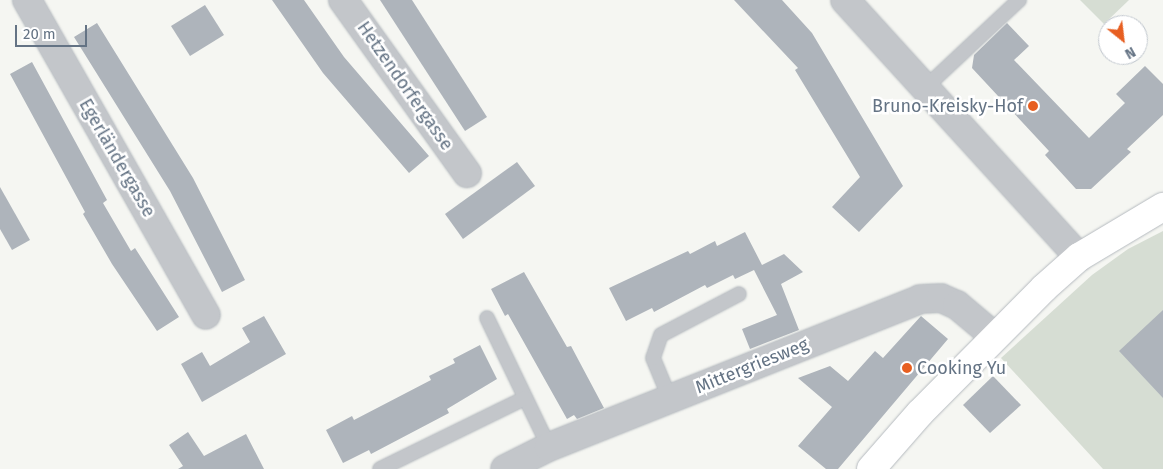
<!DOCTYPE html>
<html>
<head>
<meta charset="utf-8">
<style>
	body { margin:0 }
	#map { position:relative; width:1163px; height:469px; overflow:hidden; background:#f5f6f2; font-family:"Fira Sans",sans-serif }
	div>[style] { position:absolute }
	.green>* { inset:0; background:#d6ddd3 }
	.building>* { inset:0; background:#aeb4bb }
	.roads { filter:drop-shadow(0 0 1px #b5babf) drop-shadow(0 0 1px #b5babf) }
	.service>* { height:14px; margin:-7px; padding:0 7px; transform-origin:7px; border-radius:7px; background:#c3c6ca }
	.minor>* { height:28px; margin:-14px; padding:0 14px; transform-origin:14px; border-radius:14px; background:#c3c6ca }
	.secondary>* { height:28px; margin:-14px; padding:0 14px; transform-origin:14px; border-radius:14px; background:#fff }
	.dots>* { width:14px; height:14px; translate:-50% -50%; box-sizing:border-box; border:2px solid #fff; border-radius:50% }
	span { translate:-50% -50%; white-space:nowrap; text-align:center; line-height:1.15; -webkit-text-stroke:5px #fff; paint-order:stroke }
	.street-label { font-size:18px; color:#647384 }
	.poi-label { font-size:18px; color:#647384 }
	.right { translate:-100% -50%; text-align:right }
	.left { translate:0 -50%; text-align:left }
	.north { position:absolute; left:1098px; top:15px; width:50px; height:50px; box-sizing:border-box; background:#fff; border:1px solid #c1c7ce; border-radius:50%; rotate:151deg; font-size:14px; font-weight:700; line-height:20px; text-align:center; color:#647384 }
	.north::after { content:''; display:block; margin:auto; width:18px; height:22px; background:#e75f21; clip-path:polygon(50% 0,100% 100%,50% 72%,0 100%) }
	.scale { position:absolute; left:15px; top:25px; width:72px; height:22px; box-sizing:border-box; border:2px solid #647384; border-top:0; padding-left:6px; font-size:15px; line-height:18px; white-space:nowrap; color:#647384; -webkit-text-stroke:4px #fff; paint-order:stroke }
</style>
</head>
<body>
<div id="map">
	<div class="green">
		<i style="clip-path:polygon(1080px 0,1129px 0,1104px 24px)"></i>
		<i style="clip-path:polygon(1163px 231px,1163px 469px,1103px 469px,1001px 358px,1092px 275px,1128px 249px)"></i>
	</div>
	<div class="building">
		<i style="clip-path:polygon(272px 0,304px 0,344px 57px,429px 156px,409px 173px,323px 73px)"></i>
		<i style="clip-path:polygon(380px 0,412px 0,487px 117px,465px 131px)"></i>
		<i style="clip-path:polygon(734px 0,782px 0,812px 33px,903px 186px,859px 232px,832px 207px,860px 177px,795px 70px,798px 68px)"></i>
		<i style="clip-path:polygon(205px 5px,224px 35px,190px 56px,171px 26px)"></i>
		<i style="clip-path:polygon(97px 23px,193px 178px,245px 280px,222px 292px,170px 191px,74px 37px)"></i>
		<i style="clip-path:polygon(1007px 23px,1029px 46px,1014px 60px,1089px 138px,1125px 103px,1116px 94px,1145px 66px,1163px 84px,1163px 115px,1127px 149px,1131px 152px,1091px 189px,1076px 189px,1045px 155px,1049px 151px,972px 68px,974px 55px)"></i>
		<i style="clip-path:polygon(32px 62px,107px 200px,103px 203px,131px 251px,135px 248px,179px 317px,157px 331px,112px 264px,83px 214px,85px 212px,10px 74px)"></i>
		<i style="clip-path:polygon(517px 162px,535px 186px,463px 239px,445px 214px)"></i>
		<i style="clip-path:polygon(0 187px,30px 240px,12px 250px,0 229px)"></i>
		<i style="clip-path:polygon(745px 232px,762px 265px,784px 254px,803px 272px,781px 284px,799px 330px,750px 349px,742px 329px,777px 315px,754px 270px,735px 279px,733px 275px,707px 288px,705px 285px,654px 312px,652px 308px,626px 321px,609px 288px,688px 251px,690px 254px,715px 241px,717px 246px)"></i>
		<i style="clip-path:polygon(524px 272px,567px 347px,571px 346px,604px 408px,577px 419px,574px 415px,567px 419px,508px 314px,505px 316px,491px 289px)"></i>
		<i style="clip-path:polygon(1163px 310px,1163px 398px,1119px 351px)"></i>
		<i style="clip-path:polygon(264px 316px,286px 354px,202px 402px,181px 364px,202px 352px,210px 366px,250px 342px,242px 328px)"></i>
		<i style="clip-path:polygon(921px 316px,948px 339px,838px 469px,826px 469px,798px 446px,832px 407px,798px 378px,830px 366px,848px 381px,875px 351px,883px 358px)"></i>
		<i style="clip-path:polygon(480px 345px,497px 379px,447px 409px,449px 413px,371px 454px,369px 450px,343px 463px,326px 430px,352px 416px,354px 420px,431px 380px,429px 376px,455px 363px,453px 359px)"></i>
		<i style="clip-path:polygon(993px 376px,1021px 405px,990px 433px,963px 405px)"></i>
		<i style="clip-path:polygon(188px 432px,204px 456px,246px 434px,264px 469px,178px 469px,183px 466px,169px 445px)"></i>
	</div>
	<div class="roads">
		<div class="service">
			<i style="left:925px;top:88px;width:129px;rotate:-43.1deg"></i>
			<i style="left:487px;top:318px;width:143px;rotate:64.3deg"></i>
			<i style="left:670px;top:399px;width:44px;rotate:-112.5deg"></i>
			<i style="left:653px;top:358px;width:24px;rotate:-71deg"></i>
			<i style="left:661px;top:335px;width:88px;rotate:-27.7deg"></i>
			<i style="left:380px;top:469px;width:161px;rotate:-26.1deg"></i>
		</div>
		<div class="minor">
			<i style="left:27px;top:0;width:362px;rotate:60.4deg"></i>
			<i style="left:343px;top:0;width:213px;rotate:54.4deg"></i>
			<i style="left:845px;top:0;width:348px;rotate:47.7deg"></i>
			<i style="left:505px;top:469px;width:49px;rotate:-26.6deg"></i>
			<i style="left:549px;top:447px;width:399px;rotate:-21.7deg"></i>
			<i style="left:920px;top:299px;width:21px;rotate:-3deg"></i>
			<i style="left:941px;top:298px;width:17px;rotate:24deg"></i>
			<i style="left:957px;top:305px;width:48px;rotate:40deg"></i>
		</div>
		<div class="secondary">
			<i style="left:871px;top:469px;width:74px;rotate:-48.8deg"></i>
			<i style="left:920px;top:413px;width:176px;rotate:-45.2deg"></i>
			<i style="left:1044px;top:288px;width:47px;rotate:-41.5deg"></i>
			<i style="left:1079px;top:257px;width:98px;rotate:-30.8deg"></i>
		</div>
	</div>
	<div class="dots">
		<i style="left:1033px;top:106px;background:#e75f21"></i>
		<i style="left:907px;top:368px;background:#e75f21"></i>
	</div>
	<div class="street-label">
		<span style="left:405px;top:86px;rotate:55deg">Hetzendorfergasse</span>
		<span style="left:117px;top:158px;rotate:60deg">Egerländergasse</span>
		<span style="left:752px;top:366px;rotate:-22deg">Mittergriesweg</span>
	</div>
	<div class="poi-label">
		<span class="right" style="left:1023px;top:106px">Bruno-Kreisky-Hof</span>
		<span class="left" style="left:917px;top:368px">Cooking Yu</span>
	</div>
	<div class="north">N</div>
	<div class="scale">20 m</div>
</div>
</body>
</html>
